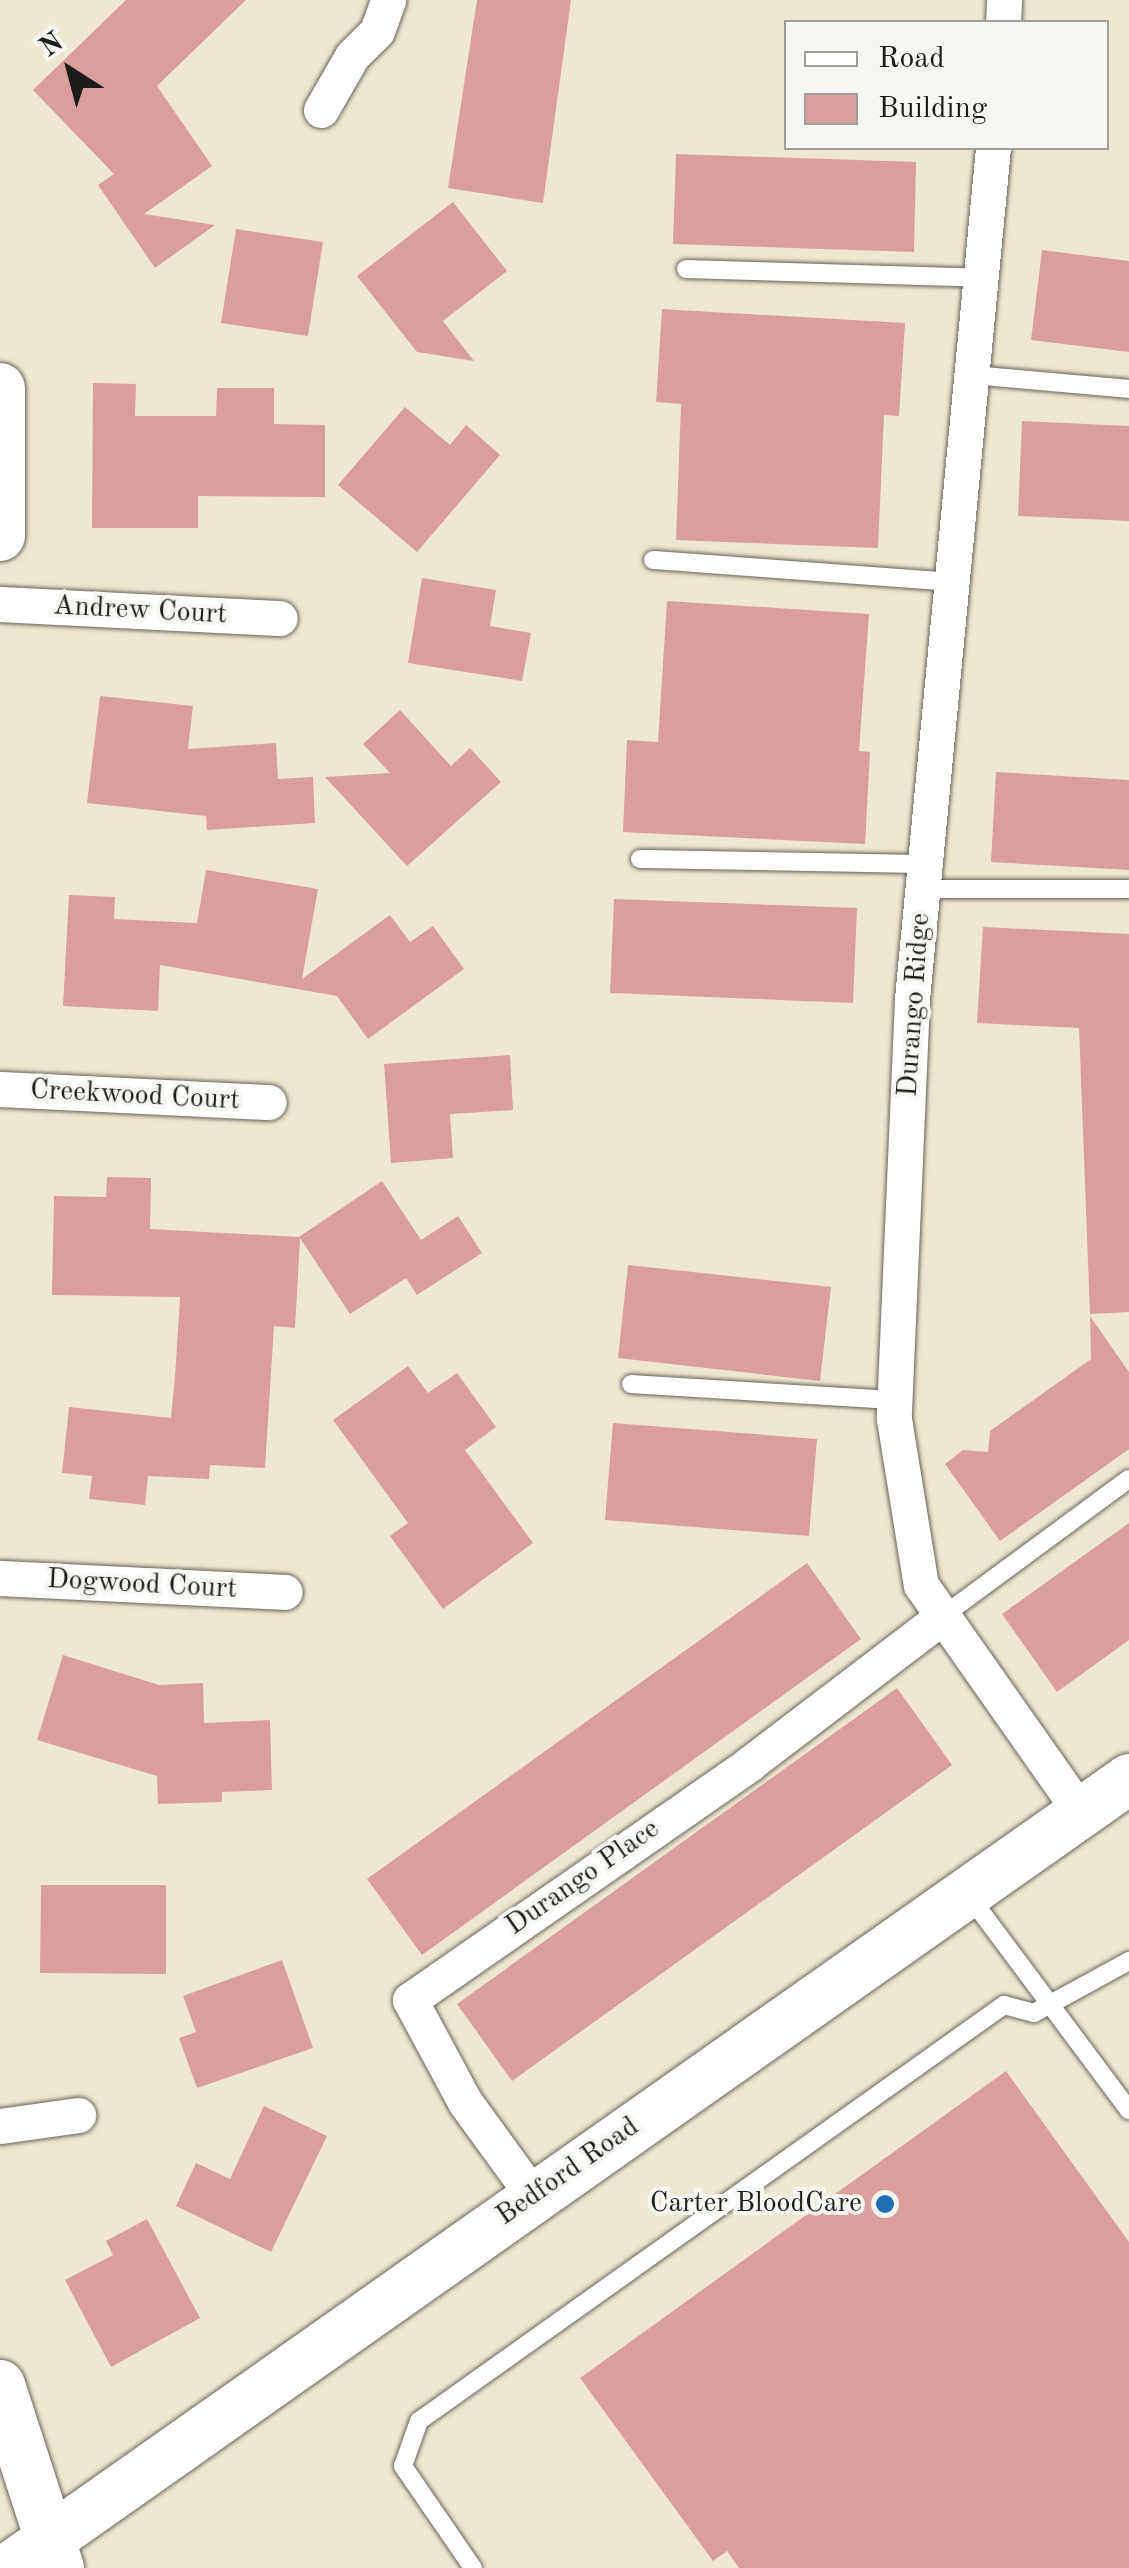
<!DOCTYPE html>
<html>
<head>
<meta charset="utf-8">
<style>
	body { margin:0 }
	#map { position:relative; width:1129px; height:2568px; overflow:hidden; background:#efe8d1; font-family:"Old Standard TT",serif }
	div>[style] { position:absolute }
	.building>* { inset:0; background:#db9f9b }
	.roads { filter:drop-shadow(0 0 2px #66635b) drop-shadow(0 0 2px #66635b) }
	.lane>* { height:18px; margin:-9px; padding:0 9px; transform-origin:9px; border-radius:9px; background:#fff }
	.street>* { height:35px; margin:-17.5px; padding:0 17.5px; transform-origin:17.5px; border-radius:17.5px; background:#fff }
	.secondary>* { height:50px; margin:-25px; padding:0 25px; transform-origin:25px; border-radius:25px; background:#fff }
	.dots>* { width:28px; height:28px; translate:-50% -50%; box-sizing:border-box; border:5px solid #f6f6f2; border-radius:50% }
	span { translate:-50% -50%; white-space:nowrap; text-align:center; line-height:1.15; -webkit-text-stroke:8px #f6f6f2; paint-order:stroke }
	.street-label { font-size:28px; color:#1c1c1c }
	.poi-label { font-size:28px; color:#1c1c1c }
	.right { translate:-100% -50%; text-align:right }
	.legend { position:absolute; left:784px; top:20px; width:325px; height:130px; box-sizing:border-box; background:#f6f6f2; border:2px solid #9f9f9c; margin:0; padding:12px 18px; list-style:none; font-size:30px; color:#1c1c1c }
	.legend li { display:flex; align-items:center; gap:20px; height:50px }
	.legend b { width:50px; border:2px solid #9f9f9c }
	.north { position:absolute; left:20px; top:20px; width:100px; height:100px; -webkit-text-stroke:8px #f6f6f2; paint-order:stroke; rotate:324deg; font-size:28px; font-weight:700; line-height:40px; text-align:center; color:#1c1c1c }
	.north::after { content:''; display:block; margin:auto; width:35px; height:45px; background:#1c1c1c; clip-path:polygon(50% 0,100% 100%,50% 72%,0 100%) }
</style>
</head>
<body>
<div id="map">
	<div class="building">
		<i style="clip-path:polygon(126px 0,246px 0,157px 86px,212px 166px,144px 214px,215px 225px,155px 268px,98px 185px,114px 174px,33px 90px)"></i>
		<i style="clip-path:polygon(477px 0,571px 0,543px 203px,448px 188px)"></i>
		<i style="clip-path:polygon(676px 154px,916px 162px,914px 252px,673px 244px)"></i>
		<i style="clip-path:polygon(453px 202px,507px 271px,443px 321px,474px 361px,417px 352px,357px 276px)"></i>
		<i style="clip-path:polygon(236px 229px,323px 242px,308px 336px,221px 323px)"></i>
		<i style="clip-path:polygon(1042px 250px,1129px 261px,1129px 352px,1031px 340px)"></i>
		<i style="clip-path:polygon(662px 309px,905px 323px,899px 416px,884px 415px,878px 548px,676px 540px,681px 404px,656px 402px)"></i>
		<i style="clip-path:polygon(93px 383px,136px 384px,135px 416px,216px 416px,217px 388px,274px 388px,274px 424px,325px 425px,325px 497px,198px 496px,198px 528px,92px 528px)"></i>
		<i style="clip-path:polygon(405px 407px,450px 445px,466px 425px,500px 455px,417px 552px,338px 485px)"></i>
		<i style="clip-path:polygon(1022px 421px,1129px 426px,1129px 521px,1018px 516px)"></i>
		<i style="clip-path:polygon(422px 578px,496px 590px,490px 626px,531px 633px,522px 681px,408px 663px)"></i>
		<i style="clip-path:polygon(667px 601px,869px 614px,859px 751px,870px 752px,865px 844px,623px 832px,627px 740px,658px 742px)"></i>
		<i style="clip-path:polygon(100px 696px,193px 706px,188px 749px,276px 743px,278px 779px,313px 777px,315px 823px,207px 830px,206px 816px,87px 803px)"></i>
		<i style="clip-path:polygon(400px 710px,451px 766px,470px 748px,501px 782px,407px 866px,325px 777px,390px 773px,363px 744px)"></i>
		<i style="clip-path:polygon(996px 772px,1129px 780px,1129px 870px,991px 862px)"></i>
		<i style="clip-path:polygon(206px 870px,318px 889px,302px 979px,390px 915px,410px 942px,433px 926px,464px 969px,368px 1039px,337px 996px,160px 965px,158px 1011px,63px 1006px,69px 895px,115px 897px,114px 919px,197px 923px)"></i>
		<i style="clip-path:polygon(614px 899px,857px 908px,853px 1003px,610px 993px)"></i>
		<i style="clip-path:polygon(983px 927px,1129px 934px,1129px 1312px,1090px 1314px,1079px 1028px,977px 1023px)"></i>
		<i style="clip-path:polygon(510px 1055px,513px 1110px,450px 1114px,453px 1158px,391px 1163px,384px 1064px)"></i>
		<i style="clip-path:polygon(107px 1177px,151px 1178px,150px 1229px,299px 1237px,382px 1181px,421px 1240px,458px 1216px,482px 1253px,417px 1295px,406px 1278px,350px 1314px,300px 1238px,295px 1328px,274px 1326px,265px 1468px,210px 1465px,209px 1479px,148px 1476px,145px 1505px,89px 1499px,92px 1476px,62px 1473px,69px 1407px,171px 1418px,175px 1377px,180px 1297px,52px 1295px,54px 1196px,106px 1197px)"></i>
		<i style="clip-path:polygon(628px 1265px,831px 1287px,820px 1381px,618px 1358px)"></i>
		<i style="clip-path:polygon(1090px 1316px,1129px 1372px,1129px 1449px,1000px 1541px,945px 1464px,963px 1450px,988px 1452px,990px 1431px,1091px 1359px)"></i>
		<i style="clip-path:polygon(408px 1366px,428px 1393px,457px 1373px,496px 1427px,465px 1450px,533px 1543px,443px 1609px,390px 1536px,408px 1523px,333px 1420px)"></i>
		<i style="clip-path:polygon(613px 1423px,817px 1439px,809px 1536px,605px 1520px)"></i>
		<i style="clip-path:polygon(1129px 1523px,1129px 1640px,1057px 1692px,1002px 1614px)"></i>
		<i style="clip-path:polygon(807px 1563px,861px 1639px,422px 1955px,367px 1879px)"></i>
		<i style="clip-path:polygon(63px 1655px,159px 1685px,203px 1683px,204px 1723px,270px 1720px,272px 1790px,222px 1792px,222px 1802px,158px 1804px,157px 1776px,37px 1740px)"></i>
		<i style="clip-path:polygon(897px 1688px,952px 1765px,512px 2081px,457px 2004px)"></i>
		<i style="clip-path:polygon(41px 1885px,166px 1885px,166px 1974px,40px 1973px)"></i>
		<i style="clip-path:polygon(282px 1960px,313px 2048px,197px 2088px,179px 2038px,196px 2032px,183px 1996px)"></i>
		<i style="clip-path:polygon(1006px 2071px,1129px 2242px,1129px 2568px,739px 2568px,727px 2551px,713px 2561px,580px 2378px)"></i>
		<i style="clip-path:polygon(264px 2106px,327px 2136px,271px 2252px,176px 2206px,196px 2163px,230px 2179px)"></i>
		<i style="clip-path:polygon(147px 2219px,200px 2318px,111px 2367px,65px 2280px,113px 2255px,106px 2241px)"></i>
	</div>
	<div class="roads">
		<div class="lane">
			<i style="left:686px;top:269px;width:295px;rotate:1.7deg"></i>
			<i style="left:973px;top:375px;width:157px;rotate:5.1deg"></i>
			<i style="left:653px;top:560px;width:302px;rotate:4.2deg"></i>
			<i style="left:640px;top:859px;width:287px;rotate:1deg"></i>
			<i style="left:924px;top:889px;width:205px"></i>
			<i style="left:631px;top:1384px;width:265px;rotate:3.5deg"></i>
			<i style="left:943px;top:1616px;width:231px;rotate:-36.4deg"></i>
			<i style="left:970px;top:1897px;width:266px;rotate:53.3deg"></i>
			<i style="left:473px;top:2568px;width:124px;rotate:-124.5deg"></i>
			<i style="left:403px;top:2466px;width:48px;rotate:-70.4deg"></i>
			<i style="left:419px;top:2421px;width:718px;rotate:-35.42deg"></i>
			<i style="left:1004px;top:2005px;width:31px;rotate:15deg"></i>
			<i style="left:1034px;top:2013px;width:108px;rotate:-28.7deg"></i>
		</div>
		<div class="street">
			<i style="left:1003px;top:22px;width:22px;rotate:-87deg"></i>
			<i style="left:321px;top:110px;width:62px;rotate:-60.1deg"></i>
			<i style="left:352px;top:56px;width:35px;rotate:-45deg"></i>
			<i style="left:377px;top:31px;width:33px;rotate:-70deg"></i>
			<i style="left:993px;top:148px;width:855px;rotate:95.44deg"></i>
			<i style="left:912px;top:999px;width:420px;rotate:92.5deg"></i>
			<i style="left:894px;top:1419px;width:168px;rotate:80.8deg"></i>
			<i style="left:921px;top:1585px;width:279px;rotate:54.9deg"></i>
			<i style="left:0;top:604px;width:280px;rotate:2.9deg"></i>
			<i style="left:0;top:1089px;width:269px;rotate:2.8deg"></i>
			<i style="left:0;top:1578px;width:285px;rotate:2.8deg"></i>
			<i style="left:0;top:2126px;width:79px;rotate:-8deg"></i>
			<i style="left:534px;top:2197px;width:117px;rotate:-126deg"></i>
			<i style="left:465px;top:2102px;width:116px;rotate:-118.3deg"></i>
			<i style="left:410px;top:2000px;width:413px;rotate:-34.8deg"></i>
			<i style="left:749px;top:1764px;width:244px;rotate:-37.3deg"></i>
		</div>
		<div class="secondary">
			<i style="left:0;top:388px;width:148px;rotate:90deg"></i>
			<i style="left:0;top:2385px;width:192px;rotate:72.1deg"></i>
			<i style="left:9px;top:2568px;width:1370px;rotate:-35.16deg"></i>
		</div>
	</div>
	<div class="dots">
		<i style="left:885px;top:2204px;background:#1f6fb2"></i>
	</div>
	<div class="street-label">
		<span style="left:140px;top:611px;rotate:3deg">Andrew Court</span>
		<span style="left:915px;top:1005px;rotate:-86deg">Durango Ridge</span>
		<span style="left:135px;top:1096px;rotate:3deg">Creekwood Court</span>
		<span style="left:142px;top:1585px;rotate:3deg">Dogwood Court</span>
		<span style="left:583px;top:1878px;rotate:-35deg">Durango Place</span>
		<span style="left:568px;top:2172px;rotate:-35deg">Bedford Road</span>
	</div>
	<div class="poi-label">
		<span class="right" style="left:862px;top:2204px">Carter BloodCare</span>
	</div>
	<ul class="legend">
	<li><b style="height:12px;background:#fff"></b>Road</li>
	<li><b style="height:28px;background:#db9f9b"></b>Building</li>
	</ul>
	<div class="north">N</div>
</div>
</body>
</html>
